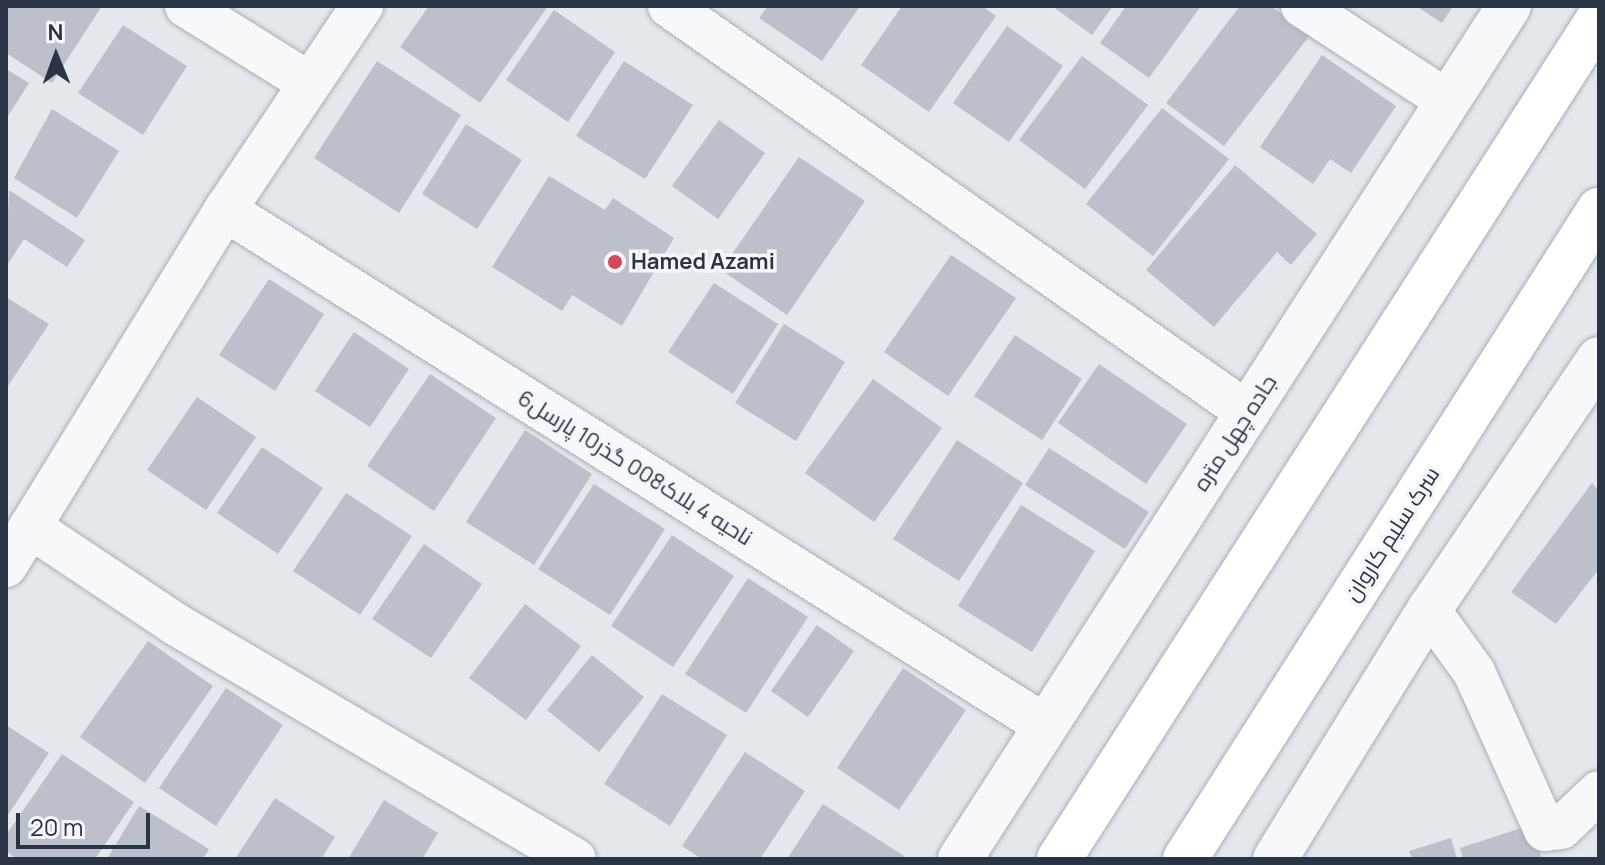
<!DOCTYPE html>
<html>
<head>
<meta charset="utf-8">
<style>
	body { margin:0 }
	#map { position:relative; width:1605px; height:865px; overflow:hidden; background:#e4e7ec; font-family:Manrope,Cairo,sans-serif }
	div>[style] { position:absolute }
	.building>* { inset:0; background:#bbc0ca }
	.roads { filter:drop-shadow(0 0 2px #a9aeb7) drop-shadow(0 0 2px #a9aeb7) }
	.minor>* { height:42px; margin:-21px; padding:0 21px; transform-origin:21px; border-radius:21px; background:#f7f8fa }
	.tertiary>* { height:44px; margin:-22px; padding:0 22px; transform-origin:22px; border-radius:22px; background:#f7f8fa }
	.primary>* { height:44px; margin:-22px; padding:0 22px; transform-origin:22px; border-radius:22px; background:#fff }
	.dots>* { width:22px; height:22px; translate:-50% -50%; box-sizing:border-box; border:4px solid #f4f6f9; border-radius:50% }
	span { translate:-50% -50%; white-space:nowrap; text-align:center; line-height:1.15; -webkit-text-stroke:7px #f4f6f9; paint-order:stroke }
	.poi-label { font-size:22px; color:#2b3445; font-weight:700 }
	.left { translate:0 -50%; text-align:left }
	.street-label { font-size:22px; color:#2b3445 }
	.frame { position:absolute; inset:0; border:8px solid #2b3445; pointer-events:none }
	.north { position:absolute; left:16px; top:16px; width:80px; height:80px; -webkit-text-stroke:6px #f4f6f9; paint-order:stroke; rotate:359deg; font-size:22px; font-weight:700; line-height:32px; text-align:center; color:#2b3445 }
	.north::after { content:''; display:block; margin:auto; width:28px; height:36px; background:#2b3445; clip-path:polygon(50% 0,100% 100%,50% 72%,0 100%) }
	.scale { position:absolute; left:16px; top:813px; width:134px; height:36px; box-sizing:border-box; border:4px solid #2b3445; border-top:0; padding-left:10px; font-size:24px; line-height:28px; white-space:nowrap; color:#2b3445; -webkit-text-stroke:6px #f4f6f9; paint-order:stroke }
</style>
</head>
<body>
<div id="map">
	<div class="building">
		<i style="clip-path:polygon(6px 6px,102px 6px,52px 83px,6px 53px)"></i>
		<i style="clip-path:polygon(429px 6px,548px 6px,480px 103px,400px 47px)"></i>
		<i style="clip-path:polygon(768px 6px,860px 6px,822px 61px,759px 18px)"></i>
		<i style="clip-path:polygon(902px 6px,982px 6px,996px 16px,929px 112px,861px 65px)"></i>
		<i style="clip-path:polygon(1052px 6px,1113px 6px,1092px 35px)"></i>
		<i style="clip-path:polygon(1126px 6px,1201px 6px,1149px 78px,1100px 43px)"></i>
		<i style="clip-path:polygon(1240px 6px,1271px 6px,1310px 35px,1224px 146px,1166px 103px)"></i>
		<i style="clip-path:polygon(1416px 6px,1453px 6px,1442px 23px)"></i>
		<i style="clip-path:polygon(554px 10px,615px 52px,568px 122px,506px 80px)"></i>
		<i style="clip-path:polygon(123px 25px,187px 66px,143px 135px,78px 93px)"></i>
		<i style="clip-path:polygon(1007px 26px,1063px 66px,1009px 142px,953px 103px)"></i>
		<i style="clip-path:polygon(1322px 55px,1396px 106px,1351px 173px,1330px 159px,1313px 184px,1260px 147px)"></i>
		<i style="clip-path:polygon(1082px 56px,1148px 105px,1085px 189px,1019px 140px)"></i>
		<i style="clip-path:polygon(377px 61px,461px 115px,399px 213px,314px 158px)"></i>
		<i style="clip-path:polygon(624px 61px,693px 105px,645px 179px,576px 136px)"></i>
		<i style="clip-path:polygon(6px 69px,29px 83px,6px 119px)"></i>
		<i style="clip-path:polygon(1162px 108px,1229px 159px,1153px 256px,1086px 204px)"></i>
		<i style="clip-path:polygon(52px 109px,119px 151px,77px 218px,14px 178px)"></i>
		<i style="clip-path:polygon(719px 120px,765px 153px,718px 219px,672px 186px)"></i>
		<i style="clip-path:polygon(466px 124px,522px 160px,477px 229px,422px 194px)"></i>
		<i style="clip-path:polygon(799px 157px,865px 201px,787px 315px,721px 270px)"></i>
		<i style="clip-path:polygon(1235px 165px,1317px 234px,1291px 265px,1277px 252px,1214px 327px,1146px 270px)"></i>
		<i style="clip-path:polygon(549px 176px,605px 210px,613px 198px,674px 238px,622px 326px,572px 295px,562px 311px,492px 267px)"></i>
		<i style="clip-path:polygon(9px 190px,85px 240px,67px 267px,24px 239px,6px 267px)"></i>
		<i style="clip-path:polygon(951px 255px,1016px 298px,948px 396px,884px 352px)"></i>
		<i style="clip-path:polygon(269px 279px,324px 314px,275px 391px,219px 355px)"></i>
		<i style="clip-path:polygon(714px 283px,778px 324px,733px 394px,668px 352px)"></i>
		<i style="clip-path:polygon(6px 297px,49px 324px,6px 389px)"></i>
		<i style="clip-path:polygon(784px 324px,845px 362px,796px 441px,735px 403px)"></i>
		<i style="clip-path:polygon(354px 332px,409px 369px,370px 427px,315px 391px)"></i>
		<i style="clip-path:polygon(1015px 335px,1082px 379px,1042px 440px,974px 396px)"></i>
		<i style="clip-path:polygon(1099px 364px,1187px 424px,1146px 484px,1058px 423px)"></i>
		<i style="clip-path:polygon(430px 374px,496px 418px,434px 511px,367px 466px)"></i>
		<i style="clip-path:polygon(873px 379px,942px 428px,874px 522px,805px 473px)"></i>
		<i style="clip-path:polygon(197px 397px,256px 437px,206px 510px,147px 470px)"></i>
		<i style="clip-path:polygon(525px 430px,592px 474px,534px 565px,466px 522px)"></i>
		<i style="clip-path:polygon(957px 440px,1023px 483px,959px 581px,893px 539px)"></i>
		<i style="clip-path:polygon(262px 447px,323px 488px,278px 554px,217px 513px)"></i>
		<i style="clip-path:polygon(1049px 448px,1149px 512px,1125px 549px,1025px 485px)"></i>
		<i style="clip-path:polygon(1592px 483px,1599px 491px,1599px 569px,1556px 624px,1511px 592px)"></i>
		<i style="clip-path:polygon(594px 484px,665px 529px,610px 615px,538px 569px)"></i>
		<i style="clip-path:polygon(346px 493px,412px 536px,360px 615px,293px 571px)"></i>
		<i style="clip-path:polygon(1021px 505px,1095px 551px,1032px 652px,958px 606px)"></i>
		<i style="clip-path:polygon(672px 535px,734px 576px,673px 667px,611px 626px)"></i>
		<i style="clip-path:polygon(424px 544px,482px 584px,431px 658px,372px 619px)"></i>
		<i style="clip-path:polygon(748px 578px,808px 617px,746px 713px,685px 674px)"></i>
		<i style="clip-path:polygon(525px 604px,581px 646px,526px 720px,469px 678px)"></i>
		<i style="clip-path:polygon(817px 625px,854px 651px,808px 717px,771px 691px)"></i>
		<i style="clip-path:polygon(148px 641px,213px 686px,145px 783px,80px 737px)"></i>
		<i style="clip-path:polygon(592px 655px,644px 697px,599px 752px,547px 710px)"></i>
		<i style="clip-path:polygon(903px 668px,966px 710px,899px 810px,837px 768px)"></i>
		<i style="clip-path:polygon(226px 688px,283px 725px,216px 826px,159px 788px)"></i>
		<i style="clip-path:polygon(662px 694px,727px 735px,670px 826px,604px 784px)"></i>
		<i style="clip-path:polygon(6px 725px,49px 753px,6px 818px)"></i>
		<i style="clip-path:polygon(745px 752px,805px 791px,760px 859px,702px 859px,682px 846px)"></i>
		<i style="clip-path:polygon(62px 754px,134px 802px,95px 859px,17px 859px,6px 851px,6px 835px)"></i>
		<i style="clip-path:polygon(275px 798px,335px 837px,321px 859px,235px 859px)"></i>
		<i style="clip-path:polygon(384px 800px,438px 833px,422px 859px,348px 859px)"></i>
		<i style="clip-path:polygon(823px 804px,904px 856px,902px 859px,787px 859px)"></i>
		<i style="clip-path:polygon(139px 806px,209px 849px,203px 859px,107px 859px)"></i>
		<i style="clip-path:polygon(1531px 825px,1542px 859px,1463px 859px,1460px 848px)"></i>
		<i style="clip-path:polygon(1451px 838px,1457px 859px,1412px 859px,1409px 851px)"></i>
	</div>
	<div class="roads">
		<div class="minor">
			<i style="left:186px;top:6px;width:145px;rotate:32deg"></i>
			<i style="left:669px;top:6px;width:708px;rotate:35.1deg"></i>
			<i style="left:1302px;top:6px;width:174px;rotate:33.1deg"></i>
			<i style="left:225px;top:210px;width:970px;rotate:32.15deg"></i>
			<i style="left:30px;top:527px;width:177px;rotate:33.7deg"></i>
			<i style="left:177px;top:625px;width:462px;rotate:30.5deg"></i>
			<i style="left:6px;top:566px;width:418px;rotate:-58.4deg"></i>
			<i style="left:225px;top:210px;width:246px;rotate:-56.1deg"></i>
			<i style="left:1429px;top:610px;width:77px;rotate:54deg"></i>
			<i style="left:1474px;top:672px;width:173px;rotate:65.8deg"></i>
			<i style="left:1545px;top:830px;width:16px;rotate:-7deg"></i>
			<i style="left:1561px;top:828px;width:52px;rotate:-43.5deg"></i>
		</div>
		<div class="tertiary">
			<i style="left:960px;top:859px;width:1014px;rotate:-57.23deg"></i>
			<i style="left:1275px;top:859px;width:293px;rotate:-58.3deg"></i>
			<i style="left:1429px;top:610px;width:303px;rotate:-55.9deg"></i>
		</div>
		<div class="primary">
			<i style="left:1059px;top:859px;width:999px;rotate:-57.3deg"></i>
			<i style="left:1185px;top:859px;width:770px;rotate:-57.47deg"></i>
		</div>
	</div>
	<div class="dots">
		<i style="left:615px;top:262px;background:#d1495b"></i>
	</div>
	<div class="poi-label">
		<span class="left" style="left:631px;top:262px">Hamed Azami</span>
	</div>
	<div class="street-label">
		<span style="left:1235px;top:433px;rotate:-57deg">جاده چهل متره</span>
		<span style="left:635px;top:468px;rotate:32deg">ناحیه 4 بلاک008 گذر10 پارسل6</span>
		<span style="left:1392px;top:534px;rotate:-57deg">سرک سلیم کاروان</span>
	</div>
	<div class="frame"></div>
	<div class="north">N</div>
	<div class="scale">20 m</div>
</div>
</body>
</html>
